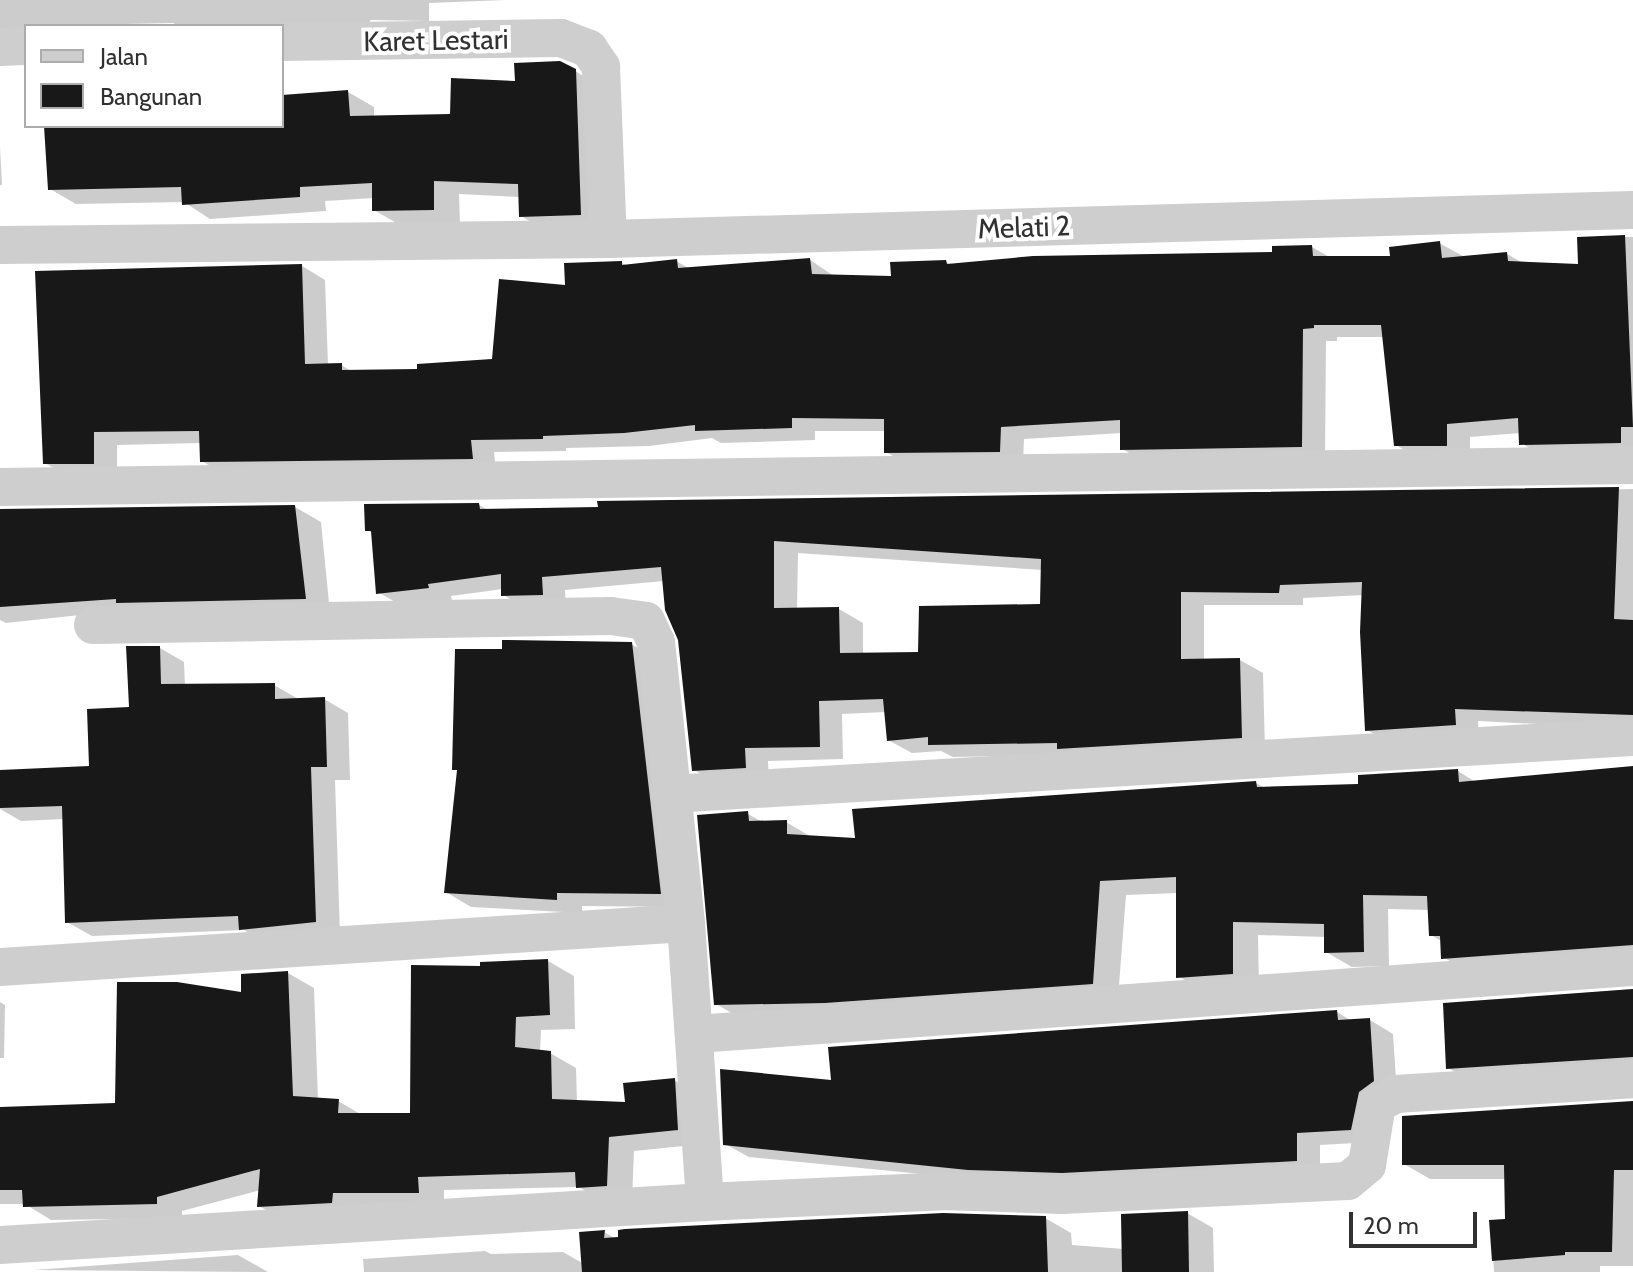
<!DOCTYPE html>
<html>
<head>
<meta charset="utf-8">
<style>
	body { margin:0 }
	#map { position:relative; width:1633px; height:1272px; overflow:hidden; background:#fff; font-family:Cabin,sans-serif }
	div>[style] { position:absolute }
	.shadow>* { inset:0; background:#0003 }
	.building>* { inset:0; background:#181818 }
	.minor>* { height:38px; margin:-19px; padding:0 19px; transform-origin:19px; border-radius:19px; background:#cecece }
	span { translate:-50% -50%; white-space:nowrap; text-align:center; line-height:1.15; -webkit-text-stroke:8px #fff; paint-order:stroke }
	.street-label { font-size:28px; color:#313131 }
	.legend { position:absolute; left:24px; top:24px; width:260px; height:104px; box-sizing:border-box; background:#fff; border:2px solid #adadad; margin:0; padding:10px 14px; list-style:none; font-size:24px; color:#313131 }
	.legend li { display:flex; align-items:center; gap:16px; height:40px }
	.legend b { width:40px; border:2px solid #adadad }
	.scale { position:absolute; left:1349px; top:1212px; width:128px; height:36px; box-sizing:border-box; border:4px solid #313131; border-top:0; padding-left:10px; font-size:24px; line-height:28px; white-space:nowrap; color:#313131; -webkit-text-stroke:6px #fff; paint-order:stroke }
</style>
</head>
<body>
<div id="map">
	<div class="shadow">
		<i style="clip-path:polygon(0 0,506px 0,429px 3px,429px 21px,370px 20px,371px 27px,175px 26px,174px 23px,26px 26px,26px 41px,0 45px)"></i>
		<i style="clip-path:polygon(575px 71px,602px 87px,606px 230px,547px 231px,521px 216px,520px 197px,459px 194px,460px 224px,400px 225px,374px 210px,374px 198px,325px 201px,326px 211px,210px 219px,184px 202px,76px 204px,50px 189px,46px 126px,282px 126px,282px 97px,348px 92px,374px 107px,374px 117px,452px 116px,517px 83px)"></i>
		<i style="clip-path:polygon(0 147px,2px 185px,0 185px)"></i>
		<i style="clip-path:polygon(1625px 237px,1633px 237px,1633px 458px,1544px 457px,1521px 443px,1520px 433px,1470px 437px,1470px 458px,1420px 459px,1396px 445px,1385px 337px,1337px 337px,1337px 341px,1326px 341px,1325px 460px,1146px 462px,1122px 449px,1122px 433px,1024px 439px,1023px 464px,910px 466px,886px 452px,886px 431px,815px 431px,815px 440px,721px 443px,712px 438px,649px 446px,566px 448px,566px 451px,494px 452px,496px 471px,225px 475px,202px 461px,201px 443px,117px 445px,117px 476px,69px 477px,45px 463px,302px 266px,325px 280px,328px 365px,341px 365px,353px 372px,419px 371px,494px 361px,568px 287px,622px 263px,628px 266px,676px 261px,690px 269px,810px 260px,834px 276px,893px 278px,946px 262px,953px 266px,1274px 254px,1312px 247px,1331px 258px,1392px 258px,1439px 243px,1463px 256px,1507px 254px,1523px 263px,1580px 266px)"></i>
		<i style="clip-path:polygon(evenodd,1633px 489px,1633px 729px,1478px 721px,1479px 738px,1391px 743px,1367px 730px,1364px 595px,1303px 598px,1303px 605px,1204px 605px,1204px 661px,1240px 660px,1263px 673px,1265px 751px,953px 757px,941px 751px,912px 753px,888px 740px,886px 712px,842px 714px,843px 759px,768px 761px,769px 780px,717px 783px,694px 770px,680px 639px,664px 581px,565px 590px,566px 608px,527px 608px,503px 595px,503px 589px,451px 596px,452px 601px,402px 606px,378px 592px,373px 533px,367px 530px,479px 505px,490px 511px,1633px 489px,798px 553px,1043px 570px,1042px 606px,920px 654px,863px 655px,863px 623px,839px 609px,797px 610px,798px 553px)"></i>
		<i style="clip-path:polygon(295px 507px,321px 522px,330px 613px,80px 615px,6px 623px,0 620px,0 510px)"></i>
		<i style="clip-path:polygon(631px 644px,656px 658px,685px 907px,582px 906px,582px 913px,471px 907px,446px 892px,459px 771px,454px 768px,504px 651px)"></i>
		<i style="clip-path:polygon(160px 648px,184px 662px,185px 686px,274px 685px,300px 700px,324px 699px,348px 713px,350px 780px,335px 780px,340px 935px,265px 942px,244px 930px,92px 936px,67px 922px,64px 819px,21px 821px,0 809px,0 772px,91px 768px,131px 709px)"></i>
		<i style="clip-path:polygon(1633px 768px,1633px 963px,1469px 972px,1443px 957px,1443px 942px,1431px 935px,1430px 910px,1388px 909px,1389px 966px,1352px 967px,1326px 952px,1326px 937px,1258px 935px,1259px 987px,1204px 991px,1178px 976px,1178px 893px,1126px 895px,1118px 998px,742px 1019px,716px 1004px,748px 814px,764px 823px,786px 822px,813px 838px,857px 841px,1256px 783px,1265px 788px,1360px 786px,1458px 771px,1477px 783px)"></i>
		<i style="clip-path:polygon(548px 961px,574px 976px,575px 1029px,541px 1030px,540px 1052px,550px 1053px,576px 1068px,577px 1102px,627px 1104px,674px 1080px,700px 1095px,703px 1144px,634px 1151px,632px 1200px,604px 1202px,579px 1187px,444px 1190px,444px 1206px,285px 1221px,259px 1206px,261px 1190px,182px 1211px,182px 1218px,51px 1220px,25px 1204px,0 1204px,0 1109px,208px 1102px,243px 994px,288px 973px,314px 988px,318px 1100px,338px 1101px,362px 1115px,412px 1115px,482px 968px)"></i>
		<i style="clip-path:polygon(1633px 989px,1633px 1072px,1474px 1082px,1448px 1068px,1445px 1004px)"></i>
		<i style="clip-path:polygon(0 1002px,5px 1005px,4px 1058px,0 1058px)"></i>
		<i style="clip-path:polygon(1337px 1012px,1352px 1021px,1370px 1020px,1393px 1034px,1397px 1094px,1374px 1142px,1320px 1145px,1320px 1174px,993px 1181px,749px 1157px,725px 1144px,833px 1083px)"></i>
		<i style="clip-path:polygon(1633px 1103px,1633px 1266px,1600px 1266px,1600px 1272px,1494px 1272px,1491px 1222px,1507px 1221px,1506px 1179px,1430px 1179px,1404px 1164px)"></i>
		<i style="clip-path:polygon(1187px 1213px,1213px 1228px,1214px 1272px,612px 1272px,583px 1253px,604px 1232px,616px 1239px,1045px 1218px,1071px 1233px,1072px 1245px,1124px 1249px)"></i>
		<i style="clip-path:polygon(485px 1251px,491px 1254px,563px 1252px,589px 1267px,589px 1272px,364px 1272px,363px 1259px)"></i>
		<i style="clip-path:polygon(238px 1255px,268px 1272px,34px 1270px)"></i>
	</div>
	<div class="building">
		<i style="clip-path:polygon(560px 61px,576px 69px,581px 215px,519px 217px,518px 184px,434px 181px,434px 210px,372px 211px,372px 183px,300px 187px,300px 197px,182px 205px,181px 187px,48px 190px,44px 126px,282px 126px,282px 95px,348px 90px,350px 116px,450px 114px,451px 78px,515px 81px,514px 63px)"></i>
		<i style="clip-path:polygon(1625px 235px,1633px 427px,1621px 427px,1621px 443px,1519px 445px,1518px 418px,1447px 424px,1447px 446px,1394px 446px,1381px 325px,1314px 325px,1314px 328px,1303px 329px,1302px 447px,1120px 450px,1120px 420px,1001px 427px,1000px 452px,884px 453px,884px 419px,792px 418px,792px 428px,695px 431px,695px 425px,624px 433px,543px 436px,543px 439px,471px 440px,473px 459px,200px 462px,199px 431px,94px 432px,94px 464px,43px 464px,35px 271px,302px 264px,305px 364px,342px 363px,342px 370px,417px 369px,417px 364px,492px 359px,499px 279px,565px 285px,564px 263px,622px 261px,622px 265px,677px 259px,678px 268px,810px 258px,812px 274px,891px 276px,890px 262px,946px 260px,947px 264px,1033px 256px,1272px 252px,1272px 246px,1312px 245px,1313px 256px,1390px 256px,1389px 247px,1440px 241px,1442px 258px,1507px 252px,1508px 261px,1578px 264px,1577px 237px)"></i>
		<i style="clip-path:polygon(evenodd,1619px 487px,1614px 619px,1633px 620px,1633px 715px,1455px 709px,1456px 725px,1365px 731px,1360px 632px,1362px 582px,1280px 585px,1279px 593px,1181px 592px,1181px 659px,1240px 658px,1242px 738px,1057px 749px,1057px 743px,928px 745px,928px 737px,887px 741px,883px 699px,819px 701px,820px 747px,745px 748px,746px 768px,692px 771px,678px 640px,665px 610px,661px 567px,542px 577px,543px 595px,501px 596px,501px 574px,428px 584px,429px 588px,376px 594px,371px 531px,365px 531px,364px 504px,479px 503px,480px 509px,598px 507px,597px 501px,1619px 487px,774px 541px,1041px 559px,1040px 604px,919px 606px,918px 652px,840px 653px,839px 607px,774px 608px,774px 541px)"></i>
		<i style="clip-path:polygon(295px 505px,306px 599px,116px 603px,116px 599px,0 607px,0 509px)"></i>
		<i style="clip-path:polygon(502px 640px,632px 642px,661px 894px,557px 893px,557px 900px,444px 893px,457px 770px,452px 770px,455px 649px,502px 649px)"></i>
		<i style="clip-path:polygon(126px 646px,160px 646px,161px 684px,275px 683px,275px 699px,325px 697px,327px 767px,311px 767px,316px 922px,239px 930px,238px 916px,65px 923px,62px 806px,0 808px,0 770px,89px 766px,87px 709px,129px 707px)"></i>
		<i style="clip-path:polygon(1633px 766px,1633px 945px,1441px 959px,1440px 936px,1429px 936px,1427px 896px,1363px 895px,1364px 952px,1324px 953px,1324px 924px,1233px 922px,1233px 974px,1176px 978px,1176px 877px,1100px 881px,1093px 984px,825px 1003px,714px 1005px,697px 815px,748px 811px,749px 821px,787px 820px,787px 834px,855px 838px,852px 809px,1256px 781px,1257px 787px,1358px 784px,1358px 775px,1458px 769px,1459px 782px)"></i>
		<i style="clip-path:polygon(548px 959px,550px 1015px,516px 1017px,515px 1047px,551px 1051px,552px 1099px,625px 1102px,623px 1083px,675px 1078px,678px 1130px,609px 1137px,607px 1186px,576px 1188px,575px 1172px,418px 1177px,419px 1193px,333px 1193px,332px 1203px,257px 1207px,260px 1169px,157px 1197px,157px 1204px,23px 1207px,22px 1190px,0 1190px,0 1107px,115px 1103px,117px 982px,177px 982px,241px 992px,241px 974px,288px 971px,293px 1096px,339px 1099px,338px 1113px,410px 1113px,411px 965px,480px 966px,480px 962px)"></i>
		<i style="clip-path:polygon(1633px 989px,1633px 1057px,1446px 1069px,1443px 1003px)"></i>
		<i style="clip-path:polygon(1337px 1010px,1338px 1020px,1370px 1018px,1374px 1081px,1359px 1092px,1351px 1130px,1297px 1133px,1297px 1161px,1062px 1173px,968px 1170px,723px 1145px,720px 1069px,831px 1080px,828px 1047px)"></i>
		<i style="clip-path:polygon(1633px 1101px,1633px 1170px,1614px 1170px,1612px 1252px,1565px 1252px,1565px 1255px,1492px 1261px,1489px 1220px,1505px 1219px,1504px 1165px,1402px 1165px,1402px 1116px)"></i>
		<i style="clip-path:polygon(1188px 1211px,1189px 1272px,1122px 1272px,1121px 1214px)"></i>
		<i style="clip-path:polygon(943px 1213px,1046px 1216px,1048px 1272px,582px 1272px,579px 1232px,605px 1230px,604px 1238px,618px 1237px,618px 1230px,625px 1229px)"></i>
	</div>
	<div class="minor">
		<i style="left:282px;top:42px;width:279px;rotate:-0.8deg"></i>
		<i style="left:561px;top:38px;width:30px;rotate:21deg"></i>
		<i style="left:589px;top:49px;width:22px;rotate:56deg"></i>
		<i style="left:601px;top:67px;width:172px;rotate:87.7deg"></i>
		<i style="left:608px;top:239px;width:1025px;rotate:-1.62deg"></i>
		<i style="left:0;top:47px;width:26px;rotate:-2deg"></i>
		<i style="left:0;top:245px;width:608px;rotate:-0.57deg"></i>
		<i style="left:0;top:487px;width:1633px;rotate:-0.77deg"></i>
		<i style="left:93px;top:625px;width:518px;rotate:-1deg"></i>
		<i style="left:611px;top:616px;width:35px;rotate:8deg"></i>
		<i style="left:646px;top:621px;width:23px;rotate:65deg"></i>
		<i style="left:656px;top:642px;width:283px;rotate:83.9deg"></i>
		<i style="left:686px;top:923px;width:280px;rotate:86.1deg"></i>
		<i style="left:671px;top:794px;width:964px;rotate:-3.39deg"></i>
		<i style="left:0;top:967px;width:687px;rotate:-3.67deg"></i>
		<i style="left:696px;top:1034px;width:939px;rotate:-4.09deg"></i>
		<i style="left:0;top:1245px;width:706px;rotate:-3.49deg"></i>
		<i style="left:705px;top:1202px;width:238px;rotate:-2.6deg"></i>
		<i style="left:943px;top:1191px;width:119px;rotate:1.9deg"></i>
		<i style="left:1062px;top:1195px;width:286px;rotate:-2.8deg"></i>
		<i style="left:1348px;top:1181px;width:25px;rotate:-40deg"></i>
		<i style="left:1367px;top:1165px;width:62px;rotate:-80.7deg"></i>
		<i style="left:1377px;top:1104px;width:21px;rotate:-28deg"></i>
		<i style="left:1396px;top:1094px;width:237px;rotate:-3.6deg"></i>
	</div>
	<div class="street-label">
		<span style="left:436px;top:40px;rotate:-1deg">Karet Lestari</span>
		<span style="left:1024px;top:227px;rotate:-2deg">Melati 2</span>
	</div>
	<ul class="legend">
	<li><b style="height:10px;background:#cecece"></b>Jalan</li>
	<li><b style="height:22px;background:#181818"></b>Bangunan</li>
	</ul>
	<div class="scale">20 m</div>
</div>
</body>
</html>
